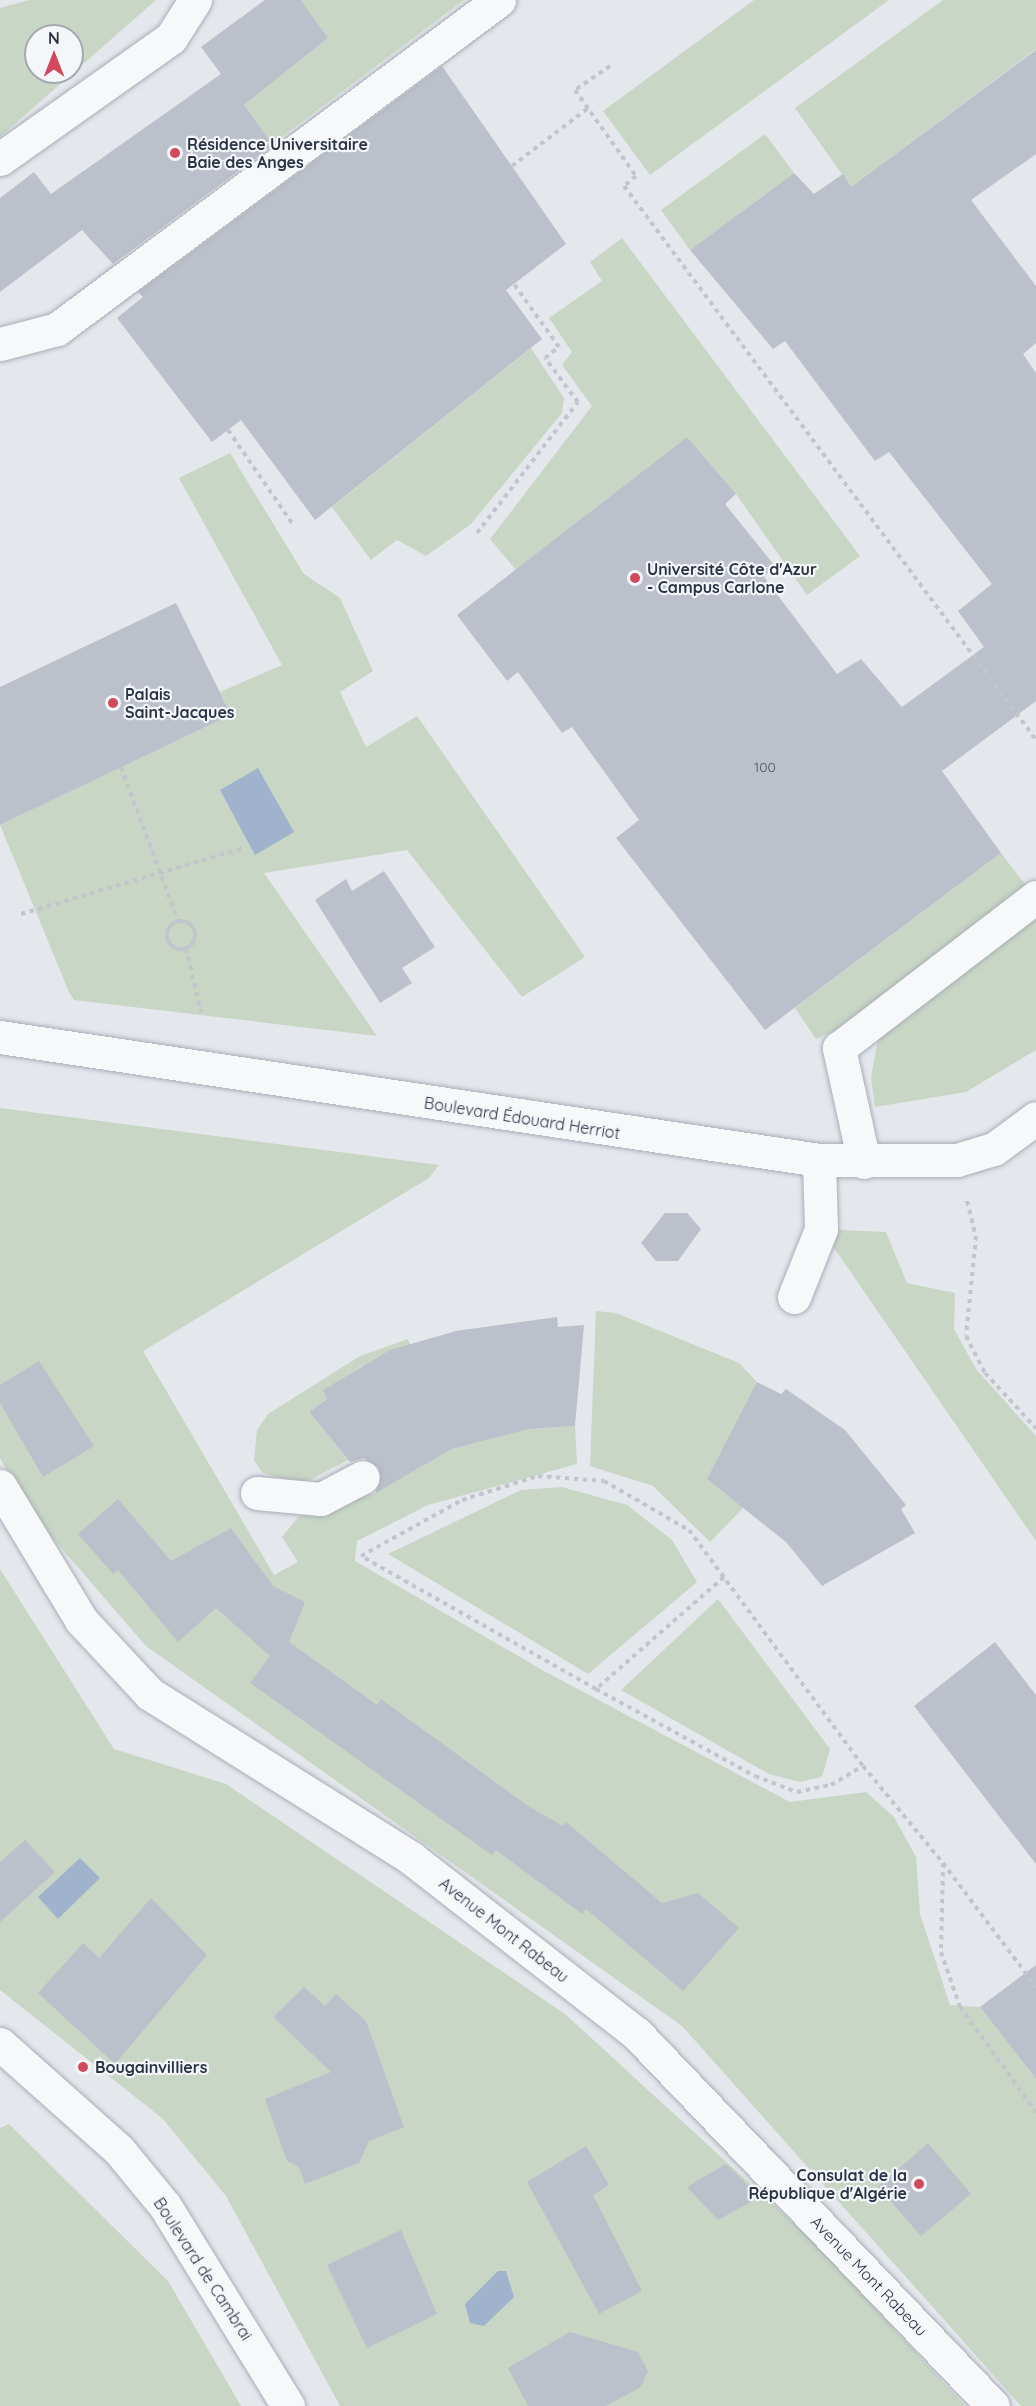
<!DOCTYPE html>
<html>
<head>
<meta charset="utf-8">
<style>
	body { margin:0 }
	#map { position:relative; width:1036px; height:2406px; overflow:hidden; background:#e4e7ec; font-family:Quicksand,sans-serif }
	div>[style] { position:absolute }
	.green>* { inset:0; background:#c9d6c5 }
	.water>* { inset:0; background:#9fb4cc }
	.building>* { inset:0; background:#bbc0ca }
	.path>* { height:4px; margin-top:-2px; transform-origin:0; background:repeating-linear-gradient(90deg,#c2c5cb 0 4.5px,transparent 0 9px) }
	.path>.ring { margin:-2px; padding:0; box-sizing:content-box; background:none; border:4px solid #c2c5cb; border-radius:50% }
	.roads { filter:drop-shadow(0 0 2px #a9aeb7) drop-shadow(0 0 2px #a9aeb7) }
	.minor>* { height:33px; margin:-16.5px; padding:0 16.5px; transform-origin:16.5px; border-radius:16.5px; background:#f7f8fa }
	.dots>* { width:16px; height:16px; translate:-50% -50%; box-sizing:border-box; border:3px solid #f4f6f9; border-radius:50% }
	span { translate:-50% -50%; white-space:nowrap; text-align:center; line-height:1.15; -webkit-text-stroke:4.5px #f4f6f9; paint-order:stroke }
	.number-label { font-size:14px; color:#4f5766 }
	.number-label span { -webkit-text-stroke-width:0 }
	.poi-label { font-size:16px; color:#2b3445; font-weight:700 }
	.left { translate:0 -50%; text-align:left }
	.right { translate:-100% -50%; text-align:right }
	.street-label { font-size:16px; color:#2b3445 }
	.north { position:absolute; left:24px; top:24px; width:60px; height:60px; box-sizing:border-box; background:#f4f6f9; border:2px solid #a4a8b1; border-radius:50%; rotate:0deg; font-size:16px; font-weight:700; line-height:24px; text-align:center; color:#2b3445 }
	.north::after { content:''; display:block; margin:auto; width:21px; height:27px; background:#d1495b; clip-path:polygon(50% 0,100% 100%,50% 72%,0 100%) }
</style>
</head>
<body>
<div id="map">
	<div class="green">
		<i style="clip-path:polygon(evenodd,29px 0,156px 0,0 137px,0 8px,29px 0,36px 36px,72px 36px,72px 72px,36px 72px,36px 36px)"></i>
		<i style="clip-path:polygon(301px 0,464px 0,271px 145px,244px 105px,328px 38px)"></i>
		<i style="clip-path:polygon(754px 0,889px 0,650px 175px,603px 111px)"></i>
		<i style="clip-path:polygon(943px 0,1036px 0,1036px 49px,851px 187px,795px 108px)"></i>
		<i style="clip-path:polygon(765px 134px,794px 173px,690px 250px,661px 210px)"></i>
		<i style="clip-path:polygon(622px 238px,860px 556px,807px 595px,736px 494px,687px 437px,516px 570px,490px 539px,592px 406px,562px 365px,572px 352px,549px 318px,602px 281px,590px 262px)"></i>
		<i style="clip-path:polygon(531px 348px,564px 398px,562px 413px,471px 524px,426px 556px,397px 540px,371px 560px,332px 507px)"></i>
		<i style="clip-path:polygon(230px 453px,304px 574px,340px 598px,373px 671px,340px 692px,366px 747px,417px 716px,585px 957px,522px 997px,407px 850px,264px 873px,377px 1036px,74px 1000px,69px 992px,0 825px,231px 715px,220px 692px,282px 665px,179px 478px)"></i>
		<i style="clip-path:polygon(1001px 853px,1027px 887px,851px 1023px,816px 1039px,795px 1008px)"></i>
		<i style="clip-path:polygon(1036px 917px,1036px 1050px,966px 1092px,875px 1107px,871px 1077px,879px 1034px)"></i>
		<i style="clip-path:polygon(0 1108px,439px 1165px,429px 1178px,143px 1351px,274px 1575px,298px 1562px,282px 1537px,300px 1515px,376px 1493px,452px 1449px,529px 1429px,575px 1426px,577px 1464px,428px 1505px,357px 1541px,355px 1561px,544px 1671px,790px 1802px,866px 1792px,894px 1817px,916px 1857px,920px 1914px,950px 2005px,980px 2007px,1036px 2079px,1036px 2406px,1021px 2406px,682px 2026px,146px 1646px,31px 1513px,0 1458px)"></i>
		<i style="clip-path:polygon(821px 1229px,886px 1232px,907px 1283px,955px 1293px,954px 1329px,976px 1369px,1036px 1436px,1036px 1541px)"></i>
		<i style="clip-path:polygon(596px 1311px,616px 1313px,739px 1363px,757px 1382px,745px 1506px,710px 1542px,653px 1486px,590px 1466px)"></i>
		<i style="clip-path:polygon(408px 1339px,413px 1353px,362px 1366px,324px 1390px,327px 1399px,309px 1412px,348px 1460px,302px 1484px,263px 1473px,254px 1461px,257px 1430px,268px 1414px,360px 1356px)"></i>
		<i style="clip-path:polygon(562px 1487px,627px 1505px,672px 1540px,697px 1582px,588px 1674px,388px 1554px,521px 1490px)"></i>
		<i style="clip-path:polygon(0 1569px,114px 1749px,226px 1784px,565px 2014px,815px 2243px,965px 2406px,340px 2406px,226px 2196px,163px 2119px,0 1990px)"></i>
		<i style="clip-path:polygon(718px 1599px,830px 1749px,822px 1777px,800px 1782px,769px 1774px,621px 1690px)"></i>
		<i style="clip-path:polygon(9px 2124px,168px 2281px,241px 2406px,0 2406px,0 2128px)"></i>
	</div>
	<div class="water">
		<i style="clip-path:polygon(258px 768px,294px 832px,255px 855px,220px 790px)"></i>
		<i style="clip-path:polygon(80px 1858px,100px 1878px,58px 1919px,38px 1897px)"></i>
		<i style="clip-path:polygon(498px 2271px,506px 2271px,514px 2297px,484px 2326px,470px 2323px,465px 2304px)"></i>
	</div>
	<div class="building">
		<i style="clip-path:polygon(265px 0,301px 0,328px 38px,244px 105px,273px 145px,113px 264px,82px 230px,0 292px,0 198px,34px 172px,51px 194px,221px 74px,201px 47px)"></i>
		<i style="clip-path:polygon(1036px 50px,1036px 154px,971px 200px,1036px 286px,1036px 343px,1023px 354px,1036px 373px,1036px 701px,942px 771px,1001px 853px,765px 1030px,616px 838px,639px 820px,572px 727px,562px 733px,518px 672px,507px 681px,457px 615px,687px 437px,736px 494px,725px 504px,774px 565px,764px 577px,837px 674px,861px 659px,902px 707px,984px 647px,958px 611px,992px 584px,889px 452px,875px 461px,785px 341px,773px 349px,690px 250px,794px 173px,814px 194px,843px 174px,851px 187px)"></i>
		<i style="clip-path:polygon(442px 66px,566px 244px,506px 290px,542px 339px,315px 520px,241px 420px,212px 442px,117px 318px,143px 297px,138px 292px)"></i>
		<i style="clip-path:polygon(176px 603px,231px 715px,0 825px,0 687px)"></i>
		<i style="clip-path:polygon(384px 871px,435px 947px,402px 968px,412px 983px,380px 1003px,315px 900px,346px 879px,352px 891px)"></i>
		<i style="clip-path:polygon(665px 1213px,687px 1213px,701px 1229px,678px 1261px,656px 1261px,641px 1243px)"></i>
		<i style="clip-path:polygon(557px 1317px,558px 1327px,584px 1325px,575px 1426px,529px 1429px,452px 1449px,376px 1493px,379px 1468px,364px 1458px,350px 1462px,309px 1412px,327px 1399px,323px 1390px,390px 1350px,456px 1331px)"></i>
		<i style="clip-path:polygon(39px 1361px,94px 1446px,43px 1477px,0 1403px,0 1385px)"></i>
		<i style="clip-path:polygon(757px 1382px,781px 1394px,786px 1389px,845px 1430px,906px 1505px,901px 1509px,915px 1533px,822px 1586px,786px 1542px,707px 1479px)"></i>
		<i style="clip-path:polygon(118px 1499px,171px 1561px,231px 1528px,273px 1586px,305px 1602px,289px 1642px,377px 1705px,381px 1699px,528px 1806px,563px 1826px,566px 1822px,662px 1903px,698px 1893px,739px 1928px,683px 1991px,586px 1909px,582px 1914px,496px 1850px,492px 1855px,250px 1683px,270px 1656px,216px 1608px,178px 1642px,118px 1570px,113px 1574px,78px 1534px)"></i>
		<i style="clip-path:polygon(995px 1642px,1036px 1695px,1036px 1864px,914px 1706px)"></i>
		<i style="clip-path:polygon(25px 1840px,55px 1872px,0 1922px,0 1862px)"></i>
		<i style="clip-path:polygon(151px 1898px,207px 1955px,115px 2064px,38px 1993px,83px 1943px,99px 1958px)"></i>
		<i style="clip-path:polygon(1036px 1965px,1036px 2079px,980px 2007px)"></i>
		<i style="clip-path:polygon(304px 1987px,325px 2006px,336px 1994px,366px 2021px,404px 2127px,369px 2141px,359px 2163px,305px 2184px,299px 2167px,287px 2161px,265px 2099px,331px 2072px,273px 2017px)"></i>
		<i style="clip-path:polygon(928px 2143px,971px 2194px,921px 2236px,878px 2187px)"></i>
		<i style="clip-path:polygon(586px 2146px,609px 2185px,593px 2195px,642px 2291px,599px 2314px,527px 2182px)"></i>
		<i style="clip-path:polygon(726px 2164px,760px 2197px,718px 2220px,687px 2187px)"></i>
		<i style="clip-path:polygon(401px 2230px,437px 2314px,367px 2348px,327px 2265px)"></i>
		<i style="clip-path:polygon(570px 2332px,638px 2352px,648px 2371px,641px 2387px,606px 2406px,528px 2406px,508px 2368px)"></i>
	</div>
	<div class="path">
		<i style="left:610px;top:66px;width:42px;rotate:145.6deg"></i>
		<i style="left:575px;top:90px;width:105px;rotate:54.7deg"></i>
		<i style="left:636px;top:176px;width:16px;rotate:140deg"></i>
		<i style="left:624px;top:186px;width:690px;rotate:53.36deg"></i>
		<i style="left:512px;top:166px;width:96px;rotate:-37.3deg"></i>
		<i style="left:228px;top:430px;width:116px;rotate:55.5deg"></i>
		<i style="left:477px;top:533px;width:165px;rotate:-52.4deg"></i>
		<i style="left:578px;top:402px;width:55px;rotate:-126.9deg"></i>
		<i style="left:545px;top:358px;width:18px;rotate:-38deg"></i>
		<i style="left:559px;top:347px;width:77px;rotate:-125.5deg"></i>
		<i style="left:121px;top:767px;width:164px;rotate:69.7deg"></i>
		<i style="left:21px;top:914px;width:233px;rotate:-16.5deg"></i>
		<i class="ring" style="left:167px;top:921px;width:24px;height:24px"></i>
		<i style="left:186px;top:948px;width:66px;rotate:76.8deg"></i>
		<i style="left:967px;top:1201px;width:36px;rotate:76deg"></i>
		<i style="left:976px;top:1236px;width:100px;rotate:95.7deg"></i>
		<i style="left:966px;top:1336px;width:42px;rotate:62.8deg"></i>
		<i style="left:985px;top:1373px;width:75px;rotate:47.2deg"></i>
		<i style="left:724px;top:1577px;width:170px;rotate:138.8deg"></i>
		<i style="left:596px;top:1689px;width:270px;rotate:-150.5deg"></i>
		<i style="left:361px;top:1556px;width:115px;rotate:-29deg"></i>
		<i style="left:462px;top:1500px;width:80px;rotate:-17.5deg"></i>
		<i style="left:538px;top:1476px;width:66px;rotate:4.3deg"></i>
		<i style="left:604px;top:1481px;width:98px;rotate:30deg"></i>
		<i style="left:689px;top:1530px;width:293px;rotate:53.6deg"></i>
		<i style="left:863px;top:1766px;width:126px;rotate:50.5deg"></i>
		<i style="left:943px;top:1863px;width:89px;rotate:91.3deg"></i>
		<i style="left:941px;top:1952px;width:58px;rotate:70.9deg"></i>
		<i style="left:960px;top:2007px;width:130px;rotate:54.1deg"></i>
		<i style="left:596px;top:1689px;width:181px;rotate:28.7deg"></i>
		<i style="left:755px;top:1776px;width:45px;rotate:20.9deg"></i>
		<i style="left:797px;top:1792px;width:35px;rotate:-12deg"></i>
		<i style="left:831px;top:1785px;width:37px;rotate:-31deg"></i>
		<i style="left:943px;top:1863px;width:155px;rotate:53.1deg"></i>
	</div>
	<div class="roads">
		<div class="minor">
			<i style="left:0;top:159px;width:209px;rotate:-35.3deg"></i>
			<i style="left:171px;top:38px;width:45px;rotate:-57.7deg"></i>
			<i style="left:0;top:344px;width:59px;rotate:-14.7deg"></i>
			<i style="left:57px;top:329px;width:551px;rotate:-36.66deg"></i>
			<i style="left:0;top:1037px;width:828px;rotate:8.54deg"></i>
			<i style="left:819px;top:1160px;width:138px"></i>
			<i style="left:957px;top:1160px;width:39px;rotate:-17deg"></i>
			<i style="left:994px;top:1149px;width:52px;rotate:-36.4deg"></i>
			<i style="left:864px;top:1162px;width:117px;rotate:-102.4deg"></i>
			<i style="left:839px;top:1048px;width:248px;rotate:-37.5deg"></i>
			<i style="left:794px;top:1297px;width:73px;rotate:-68.3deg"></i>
			<i style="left:821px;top:1229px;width:69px;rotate:-91.7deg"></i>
			<i style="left:0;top:1486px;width:157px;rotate:58.8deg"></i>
			<i style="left:81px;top:1620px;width:101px;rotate:47deg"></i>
			<i style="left:150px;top:1694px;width:308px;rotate:32.1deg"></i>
			<i style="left:411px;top:1858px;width:285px;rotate:37.9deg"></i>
			<i style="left:636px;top:2033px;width:516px;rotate:46.26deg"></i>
			<i style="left:257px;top:1493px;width:64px;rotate:5.4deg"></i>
			<i style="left:321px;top:1499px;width:47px;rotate:-27.6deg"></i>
			<i style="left:0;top:2044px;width:159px;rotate:41.7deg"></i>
			<i style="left:119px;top:2150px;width:72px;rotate:50.6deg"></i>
			<i style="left:165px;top:2206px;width:235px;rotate:58.4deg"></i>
		</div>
	</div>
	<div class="dots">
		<i style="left:175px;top:153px;background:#d1495b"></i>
		<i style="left:635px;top:578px;background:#d1495b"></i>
		<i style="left:113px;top:703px;background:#d1495b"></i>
		<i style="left:83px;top:2067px;background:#d1495b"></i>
		<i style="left:919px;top:2184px;background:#d1495b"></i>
	</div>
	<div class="number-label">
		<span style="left:765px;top:767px">100</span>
	</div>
	<div class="poi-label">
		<span class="left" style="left:187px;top:153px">Résidence Universitaire<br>Baie des Anges</span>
		<span class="left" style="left:647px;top:578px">Université Côte d'Azur<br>- Campus Carlone</span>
		<span class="left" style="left:125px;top:703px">Palais<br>Saint-Jacques</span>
		<span class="left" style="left:95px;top:2067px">Bougainvilliers</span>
		<span class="right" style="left:907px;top:2184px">Consulat de la<br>République d'Algérie</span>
	</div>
	<div class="street-label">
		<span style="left:522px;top:1118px;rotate:9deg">Boulevard Édouard Herriot</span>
		<span style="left:504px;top:1930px;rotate:38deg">Avenue Mont Rabeau</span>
		<span style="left:203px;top:2269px;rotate:57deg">Boulevard de Cambrai</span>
		<span style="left:869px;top:2276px;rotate:46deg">Avenue Mont Rabeau</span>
	</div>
	<div class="north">N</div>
</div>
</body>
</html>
